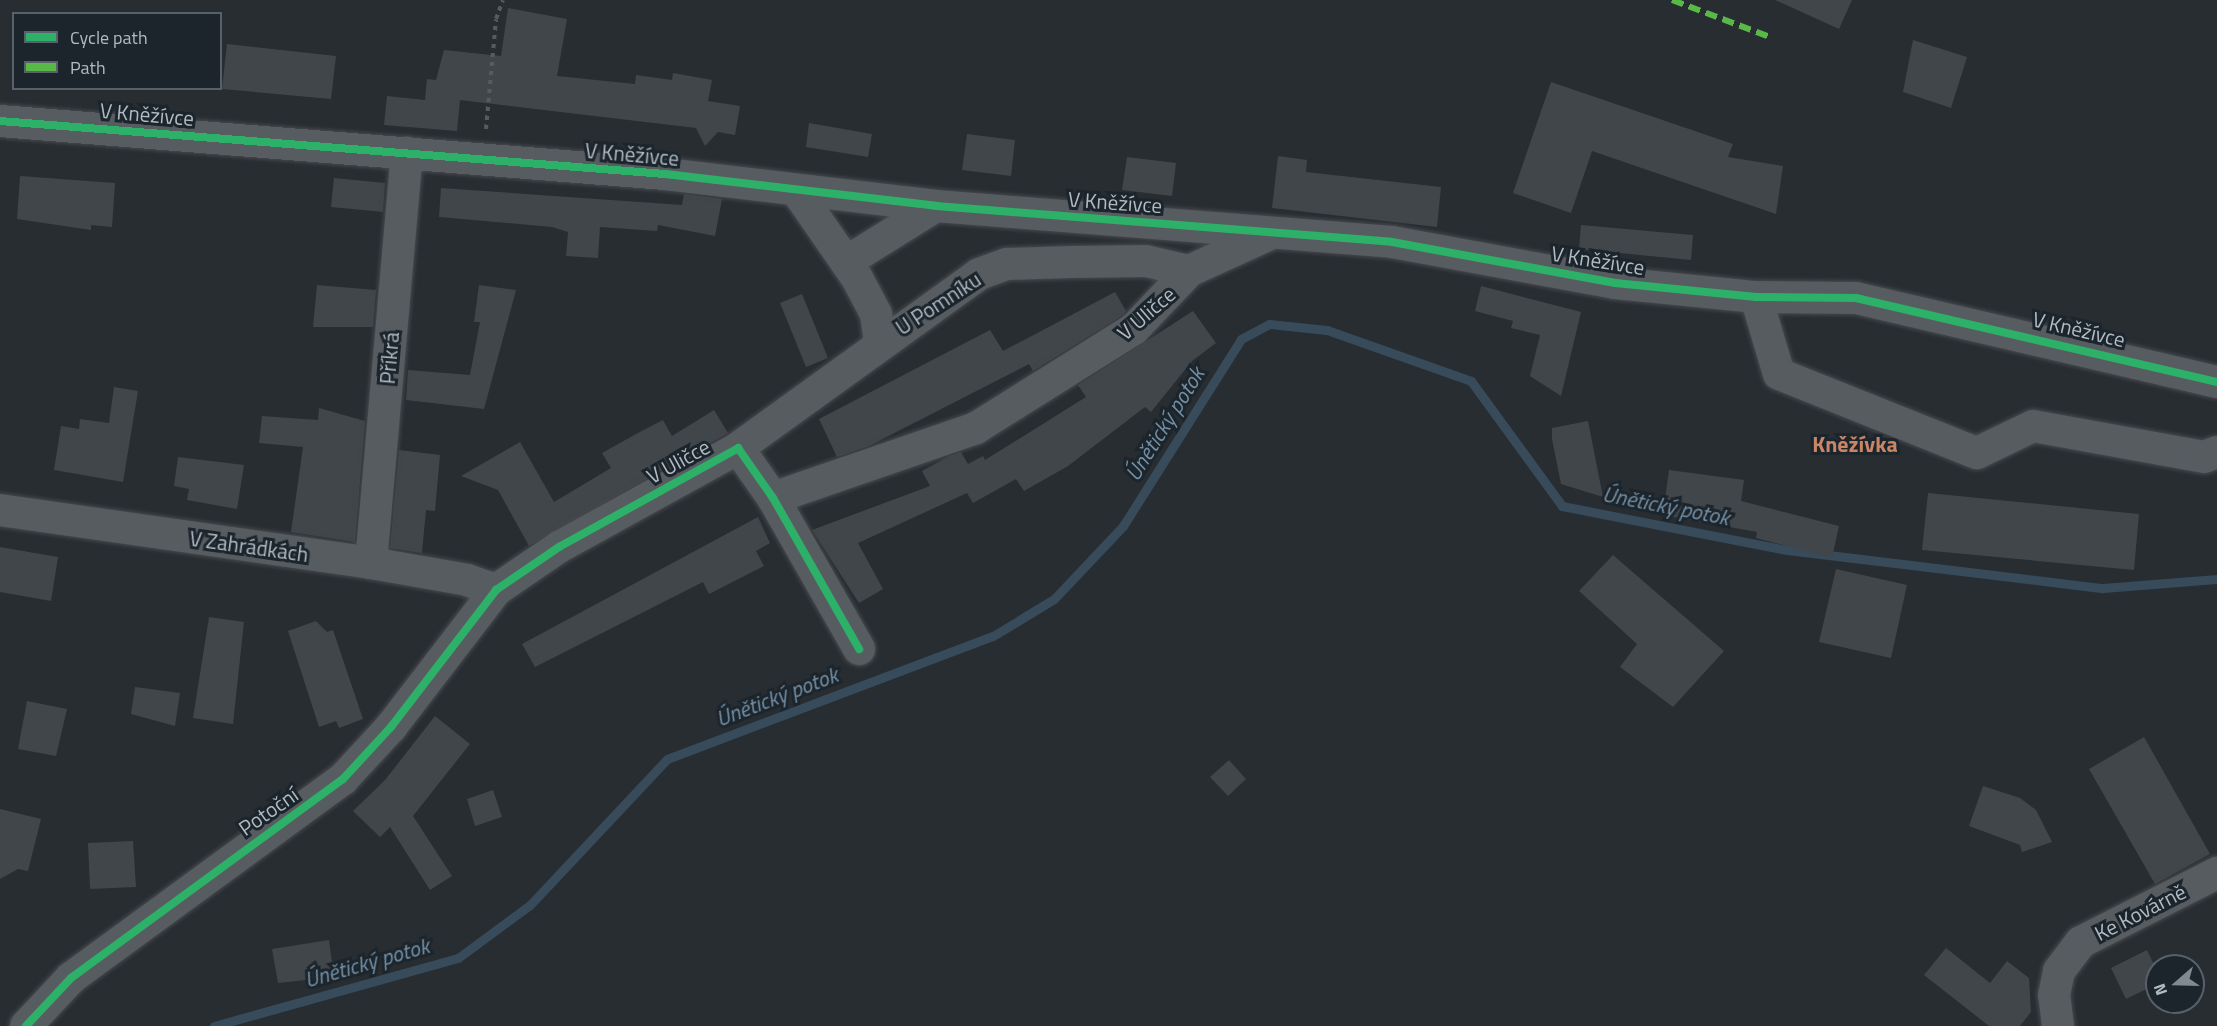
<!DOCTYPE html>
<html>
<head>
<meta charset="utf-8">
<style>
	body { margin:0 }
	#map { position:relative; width:2217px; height:1026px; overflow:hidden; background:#282d32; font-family:"Titillium Web",sans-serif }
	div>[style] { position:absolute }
	.stream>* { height:9px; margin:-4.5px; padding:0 4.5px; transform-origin:4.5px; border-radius:4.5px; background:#374b5b }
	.building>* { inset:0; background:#41464a }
	.path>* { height:4px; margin-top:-2px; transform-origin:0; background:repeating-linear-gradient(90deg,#555b5e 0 4.5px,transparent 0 9px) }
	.roads { filter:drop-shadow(0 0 2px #46494d) drop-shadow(0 0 2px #46494d) }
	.minor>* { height:32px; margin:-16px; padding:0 16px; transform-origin:16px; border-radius:16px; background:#575c61 }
	.quiet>* { height:6px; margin-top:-3px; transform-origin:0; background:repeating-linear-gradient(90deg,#58b947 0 12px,transparent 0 18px) }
	.cycleway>* { height:8px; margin:-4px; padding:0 4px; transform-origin:4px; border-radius:4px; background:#2db169 }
	span { translate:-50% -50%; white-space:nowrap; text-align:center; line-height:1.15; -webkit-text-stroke:6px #1c252c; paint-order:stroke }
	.street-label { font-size:21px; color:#b1bbc4 }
	.water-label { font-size:22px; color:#748fa5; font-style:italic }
	.neighbourhood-label { font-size:22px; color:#ca8466; font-weight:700 }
	.legend { position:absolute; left:12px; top:12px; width:210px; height:78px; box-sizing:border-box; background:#1c252c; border:2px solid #586169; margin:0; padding:8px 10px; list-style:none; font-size:18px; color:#b1bbc4 }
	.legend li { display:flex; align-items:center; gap:12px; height:30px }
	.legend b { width:30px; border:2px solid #586169 }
	.north { position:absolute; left:2145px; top:954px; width:60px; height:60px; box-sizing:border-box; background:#1c252c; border:2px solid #586169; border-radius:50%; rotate:250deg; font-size:16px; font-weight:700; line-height:24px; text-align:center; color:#b1bbc4 }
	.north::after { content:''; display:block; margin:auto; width:21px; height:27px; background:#818991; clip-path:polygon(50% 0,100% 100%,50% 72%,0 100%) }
</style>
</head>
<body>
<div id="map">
	<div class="stream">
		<i style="left:214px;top:1026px;width:253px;rotate:-15.6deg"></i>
		<i style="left:458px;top:958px;width:89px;rotate:-36.4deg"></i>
		<i style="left:530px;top:905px;width:200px;rotate:-46.8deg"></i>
		<i style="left:667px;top:759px;width:348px;rotate:-20.7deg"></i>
		<i style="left:993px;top:636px;width:71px;rotate:-31.2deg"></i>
		<i style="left:1054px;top:599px;width:100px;rotate:-46.6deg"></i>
		<i style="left:1123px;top:526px;width:221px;rotate:-57.7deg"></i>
		<i style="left:1241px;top:339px;width:32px;rotate:-28deg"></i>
		<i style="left:1269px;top:324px;width:58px;rotate:5.9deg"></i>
		<i style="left:1327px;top:330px;width:153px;rotate:19.5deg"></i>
		<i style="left:1471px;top:381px;width:155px;rotate:53.9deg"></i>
		<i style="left:1562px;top:506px;width:229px;rotate:11.1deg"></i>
		<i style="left:1787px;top:550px;width:318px;rotate:6.9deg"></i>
		<i style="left:2103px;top:588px;width:114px;rotate:-4.5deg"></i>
	</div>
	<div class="building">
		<i style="clip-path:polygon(1775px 0,1852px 0,1839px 29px)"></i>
		<i style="clip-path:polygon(508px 8px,567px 19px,557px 76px,635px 84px,636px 75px,672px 80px,673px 73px,712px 80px,708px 101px,740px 106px,735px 135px,718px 132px,705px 146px,696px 128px,460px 100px,457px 131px,384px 125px,387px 96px,425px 100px,427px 79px,436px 80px,444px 50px,501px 56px)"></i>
		<i style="clip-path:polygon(1913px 40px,1967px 57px,1951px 108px,1903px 92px)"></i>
		<i style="clip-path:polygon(227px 44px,336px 56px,331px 99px,222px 89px)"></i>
		<i style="clip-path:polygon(1551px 82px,1733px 144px,1728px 157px,1783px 166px,1776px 214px,1592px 151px,1571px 213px,1513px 193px)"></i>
		<i style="clip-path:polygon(809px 123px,872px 134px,868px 157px,806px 147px)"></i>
		<i style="clip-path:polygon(967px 134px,1015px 140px,1011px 176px,962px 170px)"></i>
		<i style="clip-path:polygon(1278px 156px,1307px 160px,1306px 172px,1441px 187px,1437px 227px,1272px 208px)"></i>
		<i style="clip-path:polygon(1127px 157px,1176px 163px,1172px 196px,1122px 190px)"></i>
		<i style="clip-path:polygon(20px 176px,115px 183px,112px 227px,91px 225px,91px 230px,17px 219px)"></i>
		<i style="clip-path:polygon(334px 178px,385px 183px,383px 212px,331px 207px)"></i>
		<i style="clip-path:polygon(441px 188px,682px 205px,684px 194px,722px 199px,715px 236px,658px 225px,657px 231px,600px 227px,598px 258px,566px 256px,568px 232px,552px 227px,439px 217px)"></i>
		<i style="clip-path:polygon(1581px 225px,1693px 235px,1691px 260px,1579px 249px)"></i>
		<i style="clip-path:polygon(317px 285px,376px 290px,373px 327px,313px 327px)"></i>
		<i style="clip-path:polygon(479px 285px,516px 290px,484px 409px,406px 400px,408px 370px,470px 375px,480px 322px,474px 322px)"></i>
		<i style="clip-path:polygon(1481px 286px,1581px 312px,1561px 396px,1530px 376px,1540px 335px,1511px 328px,1513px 321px,1475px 311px)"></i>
		<i style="clip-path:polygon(1115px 292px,1126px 311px,1123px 315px,1033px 371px,1029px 364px,869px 446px,837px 457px,819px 419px,990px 330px,1003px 351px)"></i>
		<i style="clip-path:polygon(802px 294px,828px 358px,806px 367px,780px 303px)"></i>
		<i style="clip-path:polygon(1193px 311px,1216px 343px,1192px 361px,1151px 412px,1145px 407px,1068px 466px,1024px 491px,1016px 479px,973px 503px,967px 493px,858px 543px,883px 589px,859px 603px,812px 530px,930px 486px,922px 471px,949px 456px,961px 452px,968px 464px,983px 456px,985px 460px,1086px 397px,1078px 385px)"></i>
		<i style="clip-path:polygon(114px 387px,138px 391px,123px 482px,54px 470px,61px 426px,79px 429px,80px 419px,109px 423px)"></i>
		<i style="clip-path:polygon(319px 408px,365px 421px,355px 542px,291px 532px,303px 447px,259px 443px,262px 416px,318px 420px)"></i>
		<i style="clip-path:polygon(714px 410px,728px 433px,529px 546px,498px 490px,461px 476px,520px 442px,554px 502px,611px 468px,602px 453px,636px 434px,663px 420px,672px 436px)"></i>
		<i style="clip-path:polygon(1588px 421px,1603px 497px,1561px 484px,1552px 439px,1552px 428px)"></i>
		<i style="clip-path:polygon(399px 450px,440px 455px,435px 511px,426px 510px,422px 553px,390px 548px)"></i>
		<i style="clip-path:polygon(178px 457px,244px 465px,237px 509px,187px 500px,189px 489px,174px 486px)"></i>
		<i style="clip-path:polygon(1669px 470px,1744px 480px,1741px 501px,1839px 526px,1832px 558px,1756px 538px,1757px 532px,1663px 515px)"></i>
		<i style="clip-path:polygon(1928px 493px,2139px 514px,2134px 570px,1922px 550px)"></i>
		<i style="clip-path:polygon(758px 517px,770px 543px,756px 551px,764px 566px,709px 594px,703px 582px,535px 667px,522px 644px)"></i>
		<i style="clip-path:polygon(0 547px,58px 557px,51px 601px,0 592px)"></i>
		<i style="clip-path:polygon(1613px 555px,1724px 651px,1673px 707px,1620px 667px,1637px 644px,1579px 591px)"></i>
		<i style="clip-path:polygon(1836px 569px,1907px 585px,1891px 658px,1819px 642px)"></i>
		<i style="clip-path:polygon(209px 617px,244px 622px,233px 724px,193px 718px)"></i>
		<i style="clip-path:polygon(316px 621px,327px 632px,333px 630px,363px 719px,339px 728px,336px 721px,319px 727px,288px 631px)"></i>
		<i style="clip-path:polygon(135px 687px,180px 693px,175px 726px,131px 714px)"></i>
		<i style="clip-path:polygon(27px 701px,67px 709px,56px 756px,18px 749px)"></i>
		<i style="clip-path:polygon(435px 716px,470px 744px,413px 816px,452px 876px,430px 890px,390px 827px,380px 837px,353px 811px,385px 780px)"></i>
		<i style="clip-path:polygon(2144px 737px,2210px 854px,2155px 884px,2089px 769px)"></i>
		<i style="clip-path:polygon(1229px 760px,1246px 779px,1228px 796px,1210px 777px)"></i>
		<i style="clip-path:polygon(1983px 786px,2020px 798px,2036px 810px,2052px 842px,2022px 852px,2020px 845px,1969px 826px)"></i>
		<i style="clip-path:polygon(493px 790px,502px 817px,475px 826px,467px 799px)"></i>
		<i style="clip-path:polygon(0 809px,41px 819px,28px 871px,18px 869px,0 879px)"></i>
		<i style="clip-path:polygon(133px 841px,136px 887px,90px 889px,88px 843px)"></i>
		<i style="clip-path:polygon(329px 940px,334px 977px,278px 983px,272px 949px)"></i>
		<i style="clip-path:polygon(1946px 948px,1990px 983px,2007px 961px,2029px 978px,2031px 1012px,2020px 1026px,1989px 1026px,1924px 975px)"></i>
		<i style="clip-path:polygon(2147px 950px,2157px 971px,2157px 984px,2126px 999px,2111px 968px)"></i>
	</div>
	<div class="path">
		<i style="left:486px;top:129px;width:110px;rotate:-84.8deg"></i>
		<i style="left:496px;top:19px;width:20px;rotate:-70deg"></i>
	</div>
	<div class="roads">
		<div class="minor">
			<i style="left:0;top:121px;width:667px;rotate:4.56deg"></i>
			<i style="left:665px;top:174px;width:273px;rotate:6.7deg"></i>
			<i style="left:936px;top:206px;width:457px;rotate:4.5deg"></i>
			<i style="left:1392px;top:242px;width:227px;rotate:10.4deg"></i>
			<i style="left:1615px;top:283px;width:142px;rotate:5.7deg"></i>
			<i style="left:1756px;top:297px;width:100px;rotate:0.6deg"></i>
			<i style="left:1856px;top:298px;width:371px;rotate:13.1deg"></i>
			<i style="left:796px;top:190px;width:107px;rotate:55.3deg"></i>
			<i style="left:857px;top:278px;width:41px;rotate:62.2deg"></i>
			<i style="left:876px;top:314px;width:27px;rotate:82deg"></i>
			<i style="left:846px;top:262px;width:106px;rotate:-31.9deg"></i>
			<i style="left:1756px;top:297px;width:80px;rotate:73.4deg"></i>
			<i style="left:1779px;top:374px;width:213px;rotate:21.8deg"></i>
			<i style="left:1977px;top:453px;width:62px;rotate:-25.7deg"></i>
			<i style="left:2033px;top:426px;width:174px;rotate:10.3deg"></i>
			<i style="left:2204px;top:457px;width:14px;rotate:-21deg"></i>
			<i style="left:738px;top:448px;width:297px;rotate:-35.8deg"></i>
			<i style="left:979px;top:274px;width:30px;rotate:-20deg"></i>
			<i style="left:1007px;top:264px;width:64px;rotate:-1.8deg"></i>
			<i style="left:1071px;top:262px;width:75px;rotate:-0.8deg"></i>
			<i style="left:1146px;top:261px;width:44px;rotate:13.1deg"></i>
			<i style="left:1189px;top:271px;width:91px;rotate:-24.6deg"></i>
			<i style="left:773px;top:498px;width:215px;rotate:-19deg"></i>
			<i style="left:976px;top:428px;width:186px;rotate:-32.1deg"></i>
			<i style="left:1134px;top:329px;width:80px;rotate:-46.5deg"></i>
			<i style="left:0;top:510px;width:375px;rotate:8.1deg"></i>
			<i style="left:371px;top:563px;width:97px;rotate:10deg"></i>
			<i style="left:467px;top:580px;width:31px;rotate:19deg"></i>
			<i style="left:371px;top:563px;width:412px;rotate:-85deg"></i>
			<i style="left:26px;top:1026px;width:66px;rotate:-46.8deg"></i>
			<i style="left:71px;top:978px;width:337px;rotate:-36.2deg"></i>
			<i style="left:343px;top:779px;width:71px;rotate:-47.3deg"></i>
			<i style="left:391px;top:727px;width:173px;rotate:-52.5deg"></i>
			<i style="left:496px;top:590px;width:76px;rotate:-34.3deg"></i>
			<i style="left:559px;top:547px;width:205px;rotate:-28.9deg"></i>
			<i style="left:738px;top:448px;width:61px;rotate:55deg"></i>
			<i style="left:773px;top:498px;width:174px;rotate:60.3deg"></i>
			<i style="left:2058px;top:1026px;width:31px;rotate:-97deg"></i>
			<i style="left:2054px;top:995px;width:25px;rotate:-78deg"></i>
			<i style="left:2059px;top:971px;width:36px;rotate:-53deg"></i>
			<i style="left:2081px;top:942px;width:153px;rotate:-26.9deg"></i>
		</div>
	</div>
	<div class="quiet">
		<i style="left:1672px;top:0;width:105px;rotate:20.7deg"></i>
	</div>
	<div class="cycleway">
		<i style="left:0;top:121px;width:667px;rotate:4.56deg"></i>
		<i style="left:665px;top:174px;width:273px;rotate:6.7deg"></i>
		<i style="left:936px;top:206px;width:457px;rotate:4.5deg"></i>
		<i style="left:1392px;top:242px;width:227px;rotate:10.4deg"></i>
		<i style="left:1615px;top:283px;width:142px;rotate:5.7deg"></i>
		<i style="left:1756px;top:297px;width:100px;rotate:0.6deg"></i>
		<i style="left:1856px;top:298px;width:371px;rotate:13.1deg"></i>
		<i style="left:26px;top:1026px;width:66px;rotate:-46.8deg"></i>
		<i style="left:71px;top:978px;width:337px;rotate:-36.2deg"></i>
		<i style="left:343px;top:779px;width:71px;rotate:-47.3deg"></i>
		<i style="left:391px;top:727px;width:173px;rotate:-52.5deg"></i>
		<i style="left:496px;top:590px;width:76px;rotate:-34.3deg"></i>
		<i style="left:559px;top:547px;width:205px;rotate:-28.9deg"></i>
		<i style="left:738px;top:448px;width:61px;rotate:55deg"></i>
		<i style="left:773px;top:498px;width:174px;rotate:60.3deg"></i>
	</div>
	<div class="street-label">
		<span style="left:147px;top:114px;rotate:5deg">V Kněžívce</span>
		<span style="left:632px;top:154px;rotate:5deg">V Kněžívce</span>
		<span style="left:1115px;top:202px;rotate:4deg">V Kněžívce</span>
		<span style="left:1598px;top:260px;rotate:9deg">V Kněžívce</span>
		<span style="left:938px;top:303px;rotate:-33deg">U Pomníku</span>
		<span style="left:1146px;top:313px;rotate:-41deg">V Uličce</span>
		<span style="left:2079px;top:329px;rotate:13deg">V Kněžívce</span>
		<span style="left:389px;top:358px;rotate:-85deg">Příkrá</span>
		<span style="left:678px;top:461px;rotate:-29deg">V Uličce</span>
		<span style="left:249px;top:546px;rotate:8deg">V Zahrádkách</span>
		<span style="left:268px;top:811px;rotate:-35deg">Potoční</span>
		<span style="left:2140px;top:912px;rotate:-27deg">Ke Kovárně</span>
	</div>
	<div class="water-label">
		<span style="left:1165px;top:424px;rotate:-58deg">Únětický potok</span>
		<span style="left:1666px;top:506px;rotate:11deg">Únětický potok</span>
		<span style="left:777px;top:697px;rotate:-21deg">Únětický potok</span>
		<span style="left:367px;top:963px;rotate:-16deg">Únětický potok</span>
	</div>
	<div class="neighbourhood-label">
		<span style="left:1855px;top:445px">Kněžívka</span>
	</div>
	<ul class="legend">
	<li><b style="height:8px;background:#2db169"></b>Cycle path</li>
	<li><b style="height:8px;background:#58b947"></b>Path</li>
	</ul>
	<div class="north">N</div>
</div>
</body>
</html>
